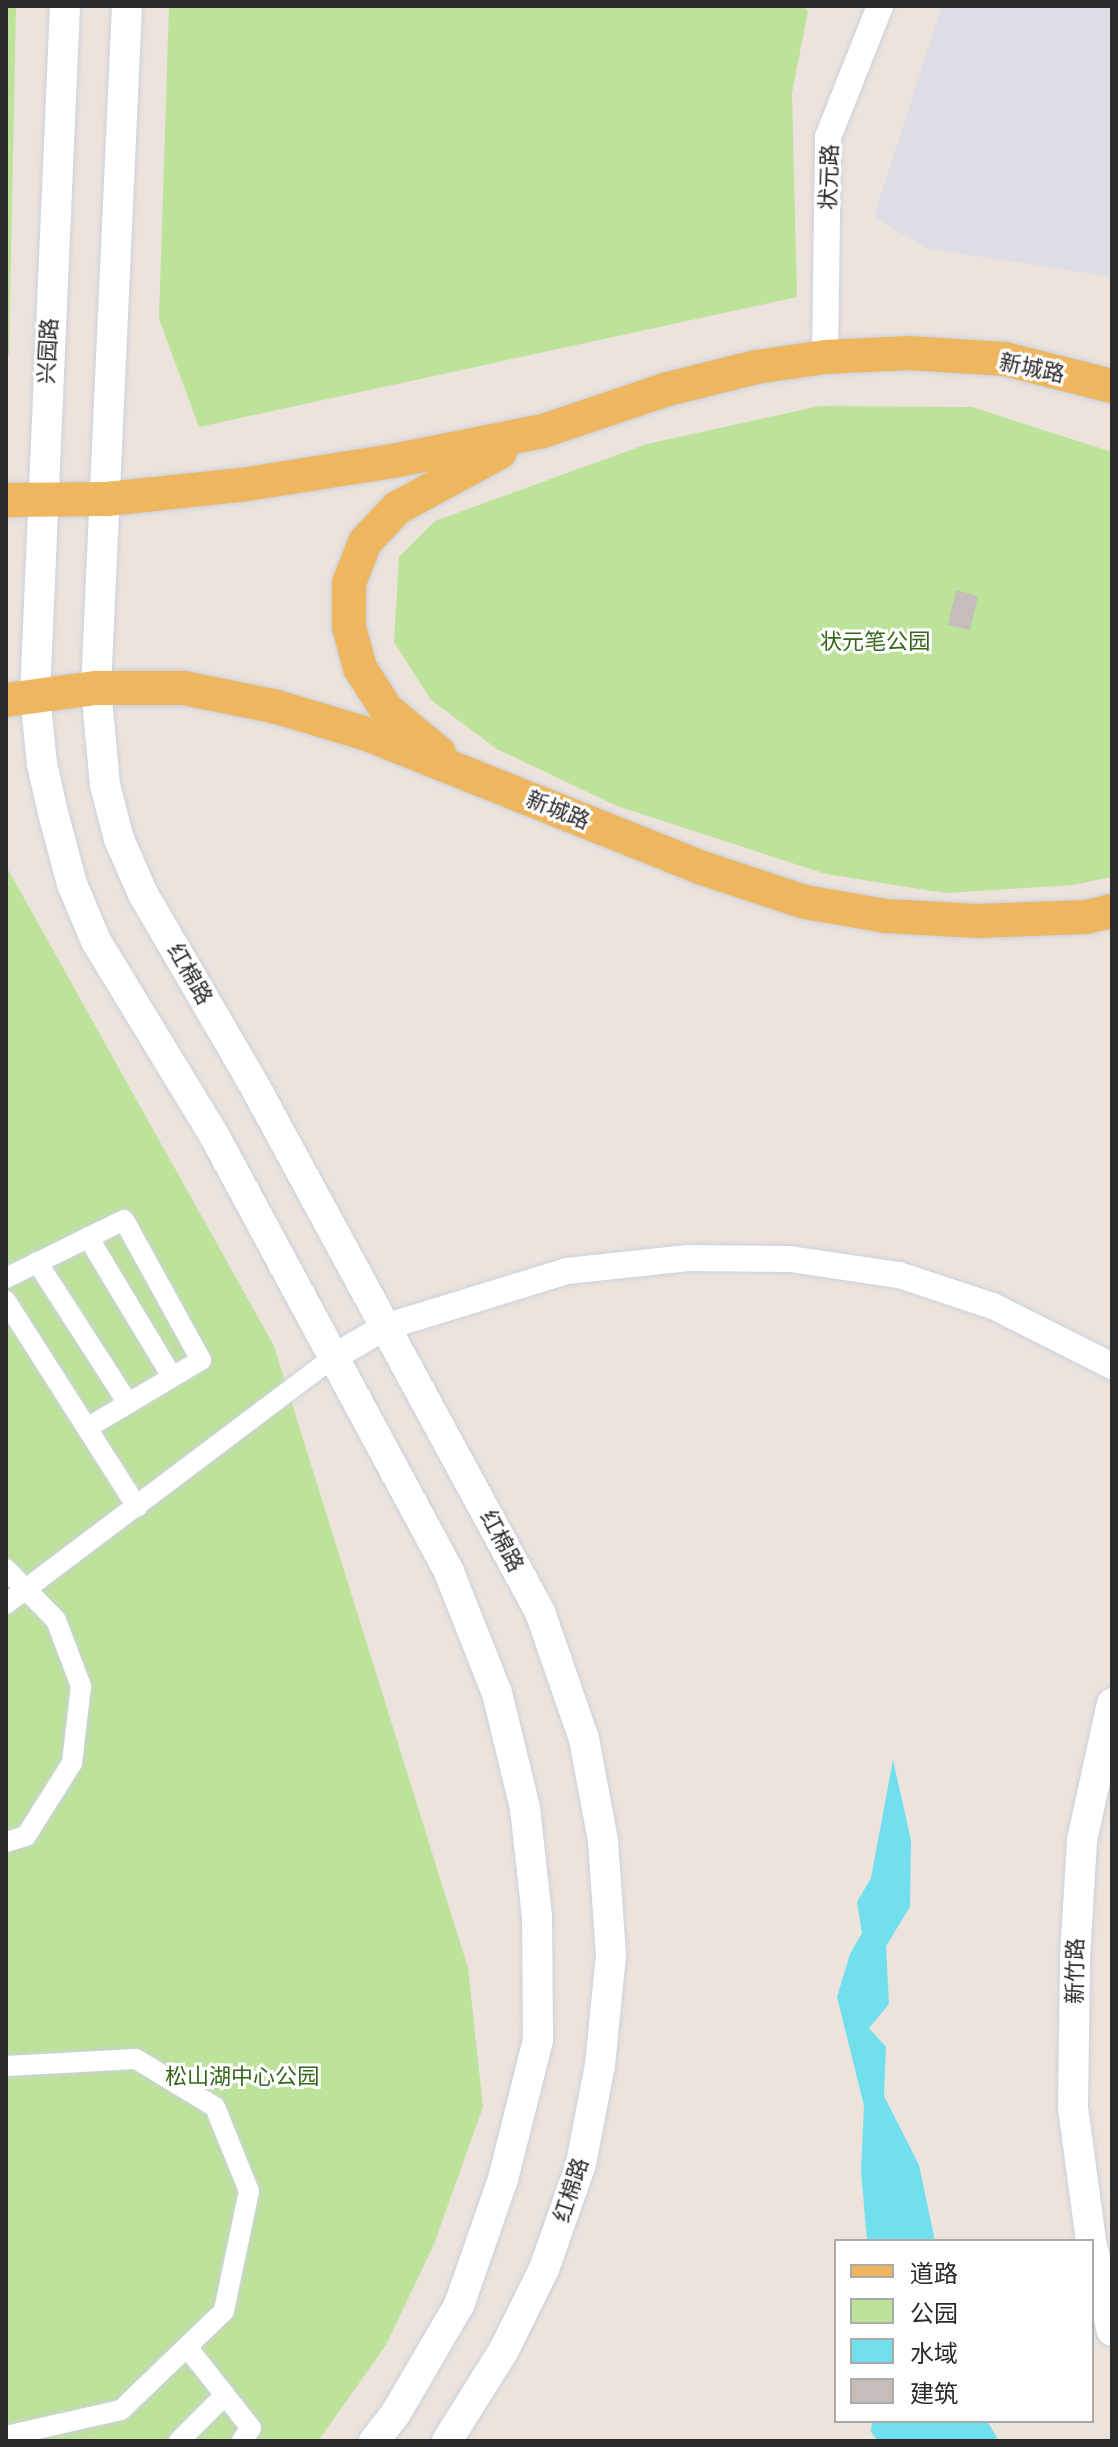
<!DOCTYPE html>
<html>
<head>
<meta charset="utf-8">
<style>
	body { margin:0 }
	#map { position:relative; width:1118px; height:2447px; overflow:hidden; background:#ece3dc; font-family:"Public Sans","Noto Sans SC",sans-serif }
	div>[style] { position:absolute }
	.industrial>* { inset:0; background:#dedde5 }
	.green>* { inset:0; background:#bde29a }
	.water>* { inset:0; background:#71dfed }
	.building>* { inset:0; background:#c4bdb9 }
	.roads { filter:drop-shadow(0 0 2px #cbd1dc) drop-shadow(0 0 2px #cbd1dc) }
	.minor>* { height:20px; margin:-10px; padding:0 10px; transform-origin:10px; border-radius:10px; background:#fff }
	.tertiary>* { height:26px; margin:-13px; padding:0 13px; transform-origin:13px; border-radius:13px; background:#fff }
	.secondary>* { height:30px; margin:-15px; padding:0 15px; transform-origin:15px; border-radius:15px; background:#fff }
	.primary>* { height:34px; margin:-17px; padding:0 17px; transform-origin:17px; border-radius:17px; background:#eeb75f }
	span { translate:-50% -50%; white-space:nowrap; text-align:center; line-height:1.15; -webkit-text-stroke:6px #fff; paint-order:stroke }
	.street-label { font-size:22px; color:#2a2a2a }
	.park-label { font-size:22px; color:#36661b }
	.frame { position:absolute; inset:0; border:8px solid #2a2a2a; pointer-events:none }
	.legend { position:absolute; left:834px; top:2239px; width:260px; height:184px; box-sizing:border-box; background:#fff; border:2px solid #aaa; margin:0; padding:10px 14px; list-style:none; font-size:24px; color:#2a2a2a }
	.legend li { display:flex; align-items:center; gap:16px; height:40px }
	.legend b { width:40px; border:2px solid #aaa }
</style>
</head>
<body>
<div id="map">
	<div class="industrial">
		<i style="clip-path:polygon(942px 6px,1112px 6px,1112px 277px,925px 248px,874px 216px)"></i>
	</div>
	<div class="green">
		<i style="clip-path:polygon(6px 6px,16px 6px,9px 354px,6px 359px)"></i>
		<i style="clip-path:polygon(169px 6px,802px 6px,808px 11px,792px 93px,797px 297px,199px 427px,159px 319px)"></i>
		<i style="clip-path:polygon(820px 406px,972px 407px,1112px 452px,1112px 877px,1073px 885px,945px 893px,826px 874px,617px 806px,497px 749px,431px 700px,394px 642px,399px 557px,435px 521px,647px 444px)"></i>
		<i style="clip-path:polygon(6px 866px,274px 1346px,468px 1968px,483px 2107px,434px 2244px,386px 2345px,318px 2441px,6px 2441px)"></i>
	</div>
	<div class="water">
		<i style="clip-path:polygon(893px 1760px,911px 1840px,910px 1907px,886px 1946px,889px 2004px,869px 2028px,886px 2047px,884px 2096px,919px 2165px,935px 2241px,867px 2241px,861px 2170px,864px 2106px,837px 1997px,850px 1954px,862px 1933px,857px 1902px,871px 1878px)"></i>
		<i style="clip-path:polygon(872px 2421px,987px 2421px,999px 2441px,878px 2441px,871px 2432px)"></i>
	</div>
	<div class="building">
		<i style="clip-path:polygon(956px 590px,978px 596px,970px 630px,948px 625px)"></i>
	</div>
	<div class="roads">
		<div class="minor">
			<i style="left:88px;top:1237px;width:163px;rotate:59deg"></i>
			<i style="left:37px;top:1262px;width:168px;rotate:57.2deg"></i>
			<i style="left:6px;top:1278px;width:131px;rotate:-26.2deg"></i>
			<i style="left:124px;top:1220px;width:160px;rotate:61.2deg"></i>
			<i style="left:201px;top:1360px;width:133px;rotate:149.2deg"></i>
			<i style="left:6px;top:1301px;width:244px;rotate:57.5deg"></i>
			<i style="left:6px;top:1569px;width:71px;rotate:45.6deg"></i>
			<i style="left:56px;top:1620px;width:71px;rotate:69.3deg"></i>
			<i style="left:81px;top:1686px;width:78px;rotate:96.7deg"></i>
			<i style="left:72px;top:1763px;width:86px;rotate:122.2deg"></i>
			<i style="left:26px;top:1836px;width:21px;rotate:163deg"></i>
			<i style="left:6px;top:1604px;width:411px;rotate:-37deg"></i>
			<i style="left:6px;top:2066px;width:130px;rotate:-3.1deg"></i>
			<i style="left:136px;top:2059px;width:92px;rotate:31.3deg"></i>
			<i style="left:215px;top:2107px;width:91px;rotate:68deg"></i>
			<i style="left:249px;top:2191px;width:123px;rotate:101.8deg"></i>
			<i style="left:224px;top:2311px;width:143px;rotate:136.1deg"></i>
			<i style="left:121px;top:2410px;width:118px;rotate:167.3deg"></i>
			<i style="left:187px;top:2347px;width:103px;rotate:51.7deg"></i>
			<i style="left:251px;top:2428px;width:16px;rotate:125deg"></i>
			<i style="left:179px;top:2441px;width:65px;rotate:-45deg"></i>
		</div>
		<div class="tertiary">
			<i style="left:825px;top:357px;width:220px;rotate:-89.2deg"></i>
			<i style="left:828px;top:137px;width:141px;rotate:-68.3deg"></i>
			<i style="left:334px;top:1357px;width:59px;rotate:-30.5deg"></i>
			<i style="left:385px;top:1327px;width:190px;rotate:-17.1deg"></i>
			<i style="left:567px;top:1271px;width:122px;rotate:-6.1deg"></i>
			<i style="left:688px;top:1258px;width:102px;rotate:0.6deg"></i>
			<i style="left:790px;top:1259px;width:110px;rotate:8.4deg"></i>
			<i style="left:899px;top:1275px;width:99px;rotate:18.3deg"></i>
			<i style="left:993px;top:1306px;width:133px;rotate:26.8deg"></i>
		</div>
		<div class="secondary">
			<i style="left:65px;top:6px;width:690px;rotate:92.49deg"></i>
			<i style="left:35px;top:695px;width:69px;rotate:84.2deg"></i>
			<i style="left:42px;top:764px;width:50px;rotate:77.3deg"></i>
			<i style="left:53px;top:813px;width:73px;rotate:75deg"></i>
			<i style="left:72px;top:884px;width:62px;rotate:67.2deg"></i>
			<i style="left:96px;top:941px;width:229px;rotate:58.7deg"></i>
			<i style="left:215px;top:1137px;width:494px;rotate:61.7deg"></i>
			<i style="left:449px;top:1572px;width:130px;rotate:68.4deg"></i>
			<i style="left:497px;top:1693px;width:118px;rotate:76.3deg"></i>
			<i style="left:525px;top:1808px;width:110px;rotate:83.7deg"></i>
			<i style="left:537px;top:1917px;width:123px;rotate:89.5deg"></i>
			<i style="left:538px;top:2040px;width:143px;rotate:104.1deg"></i>
			<i style="left:503px;top:2179px;width:133px;rotate:109.2deg"></i>
			<i style="left:459px;top:2305px;width:125px;rotate:120.3deg"></i>
			<i style="left:396px;top:2413px;width:36px;rotate:128deg"></i>
			<i style="left:127px;top:6px;width:683px;rotate:92.6deg"></i>
			<i style="left:96px;top:688px;width:97px;rotate:84.7deg"></i>
			<i style="left:105px;top:785px;width:56px;rotate:75.5deg"></i>
			<i style="left:119px;top:839px;width:60px;rotate:66.4deg"></i>
			<i style="left:143px;top:894px;width:219px;rotate:59.8deg"></i>
			<i style="left:253px;top:1083px;width:602px;rotate:61.52deg"></i>
			<i style="left:540px;top:1612px;width:134px;rotate:70.9deg"></i>
			<i style="left:584px;top:1739px;width:104px;rotate:79.4deg"></i>
			<i style="left:603px;top:1841px;width:114px;rotate:86deg"></i>
			<i style="left:611px;top:1955px;width:111px;rotate:95.7deg"></i>
			<i style="left:600px;top:2065px;width:101px;rotate:100.9deg"></i>
			<i style="left:581px;top:2164px;width:111px;rotate:109.4deg"></i>
			<i style="left:544px;top:2269px;width:90px;rotate:116.3deg"></i>
			<i style="left:504px;top:2350px;width:107px;rotate:122.1deg"></i>
			<i style="left:1091px;top:2241px;width:135px;rotate:-97.7deg"></i>
			<i style="left:1073px;top:2107px;width:151px;rotate:-89.2deg"></i>
			<i style="left:1075px;top:1956px;width:116px;rotate:-86.5deg"></i>
			<i style="left:1082px;top:1840px;width:140px;rotate:-77.6deg"></i>
			<i style="left:1092px;top:2246px;width:87px;rotate:76.8deg"></i>
		</div>
		<div class="primary">
			<i style="left:6px;top:500px;width:101px;rotate:-0.6deg"></i>
			<i style="left:107px;top:499px;width:135px;rotate:-6deg"></i>
			<i style="left:241px;top:485px;width:159px;rotate:-9deg"></i>
			<i style="left:398px;top:460px;width:148px;rotate:-11.3deg"></i>
			<i style="left:543px;top:431px;width:132px;rotate:-18.6deg"></i>
			<i style="left:668px;top:389px;width:91px;rotate:-14deg"></i>
			<i style="left:756px;top:367px;width:70px;rotate:-8.2deg"></i>
			<i style="left:825px;top:357px;width:84px;rotate:-2.7deg"></i>
			<i style="left:909px;top:353px;width:96px;rotate:3.6deg"></i>
			<i style="left:1005px;top:359px;width:110px;rotate:14.2deg"></i>
			<i style="left:6px;top:700px;width:91px;rotate:-7.6deg"></i>
			<i style="left:96px;top:688px;width:88px"></i>
			<i style="left:184px;top:688px;width:95px;rotate:11.5deg"></i>
			<i style="left:277px;top:707px;width:94px;rotate:16.7deg"></i>
			<i style="left:367px;top:734px;width:361px;rotate:21.8deg"></i>
			<i style="left:702px;top:868px;width:108px;rotate:18.3deg"></i>
			<i style="left:805px;top:902px;width:82px;rotate:9.8deg"></i>
			<i style="left:886px;top:916px;width:91px;rotate:3.1deg"></i>
			<i style="left:977px;top:921px;width:109px;rotate:-2.1deg"></i>
			<i style="left:1086px;top:917px;width:27px;rotate:-13deg"></i>
			<i style="left:439px;top:753px;width:69px;rotate:-140.3deg"></i>
			<i style="left:386px;top:709px;width:49px;rotate:-122.4deg"></i>
			<i style="left:360px;top:668px;width:42px;rotate:-105deg"></i>
			<i style="left:349px;top:627px;width:44px;rotate:-90deg"></i>
			<i style="left:349px;top:583px;width:44px;rotate:-68.7deg"></i>
			<i style="left:365px;top:542px;width:47px;rotate:-46.7deg"></i>
			<i style="left:397px;top:508px;width:117px;rotate:-28.5deg"></i>
		</div>
	</div>
	<div class="street-label">
		<span style="left:829px;top:177px;rotate:-88deg">状元路</span>
		<span style="left:48px;top:351px;rotate:-87deg">兴园路</span>
		<span style="left:1032px;top:368px;rotate:12deg">新城路</span>
		<span style="left:558px;top:810px;rotate:22deg">新城路</span>
		<span style="left:190px;top:974px;rotate:60deg">红棉路</span>
		<span style="left:502px;top:1541px;rotate:62deg">红棉路</span>
		<span style="left:1075px;top:1971px;rotate:-89deg">新竹路</span>
		<span style="left:571px;top:2190px;rotate:-72deg">红棉路</span>
	</div>
	<div class="park-label">
		<span style="left:875px;top:642px">状元笔公园</span>
		<span style="left:242px;top:2077px">松山湖中心公园</span>
	</div>
	<div class="frame"></div>
	<ul class="legend">
	<li><b style="height:10px;background:#eeb75f"></b>道路</li>
	<li><b style="height:22px;background:#bde29a"></b>公园</li>
	<li><b style="height:22px;background:#71dfed"></b>水域</li>
	<li><b style="height:22px;background:#c4bdb9"></b>建筑</li>
	</ul>
</div>
</body>
</html>
